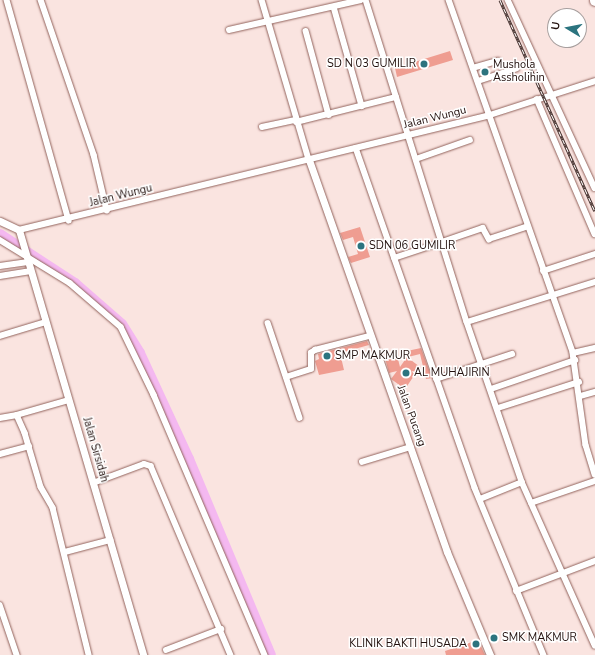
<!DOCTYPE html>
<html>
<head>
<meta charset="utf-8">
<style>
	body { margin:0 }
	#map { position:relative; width:595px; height:655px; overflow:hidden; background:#fae4e0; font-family:"Nunito Sans",sans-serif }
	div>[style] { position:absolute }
	.river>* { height:10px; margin:-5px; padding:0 5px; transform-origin:5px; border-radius:5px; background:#f4b8f0 }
	.building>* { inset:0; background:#ef9d91 }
	.roads { filter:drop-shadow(0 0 1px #92635c) drop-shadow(0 0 1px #92635c) }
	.minor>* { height:5.5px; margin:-2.75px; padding:0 2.75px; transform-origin:2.75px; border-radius:2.75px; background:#fff }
	.tertiary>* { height:7px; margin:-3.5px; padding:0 3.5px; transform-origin:3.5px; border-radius:3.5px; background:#fff }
	.trunk>* { height:10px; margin:-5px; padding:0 5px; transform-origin:5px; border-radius:5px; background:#fff }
	.rail>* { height:3px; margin-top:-1.5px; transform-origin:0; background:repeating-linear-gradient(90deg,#fff 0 4.5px,#44312e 0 9px); box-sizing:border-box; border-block:1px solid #44312e }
	.dots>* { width:11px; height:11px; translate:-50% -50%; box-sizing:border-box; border:2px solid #fff; border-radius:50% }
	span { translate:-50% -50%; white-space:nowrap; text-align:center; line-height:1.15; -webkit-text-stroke:3px #fff; paint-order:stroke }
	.poi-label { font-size:11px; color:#22100d }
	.right { translate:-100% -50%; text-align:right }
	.left { translate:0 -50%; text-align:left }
	.street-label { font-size:11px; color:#22100d }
	.north { position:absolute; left:547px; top:8px; width:40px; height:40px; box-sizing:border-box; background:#fff; border:1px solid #a79f9e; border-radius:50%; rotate:280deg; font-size:11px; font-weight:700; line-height:16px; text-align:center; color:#22100d }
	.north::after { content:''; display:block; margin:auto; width:14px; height:18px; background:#2c747f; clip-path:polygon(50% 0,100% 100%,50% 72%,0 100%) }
</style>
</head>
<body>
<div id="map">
	<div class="river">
		<i style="left:0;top:234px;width:90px;rotate:33.2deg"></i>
		<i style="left:75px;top:283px;width:62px;rotate:41.1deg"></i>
		<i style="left:122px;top:324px;width:34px;rotate:58deg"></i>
		<i style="left:140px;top:353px;width:117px;rotate:65.2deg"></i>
		<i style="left:189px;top:459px;width:212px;rotate:67.3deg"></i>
	</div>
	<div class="building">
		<i style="clip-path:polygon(450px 51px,453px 60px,397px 77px,395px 68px)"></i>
		<i style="clip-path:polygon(360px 227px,370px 257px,351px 263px,348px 257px,358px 254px,353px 237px,343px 240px,340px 233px)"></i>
		<i style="clip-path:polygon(367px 341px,369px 345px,340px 353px,344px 370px,319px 375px,315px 361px,319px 359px,318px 354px)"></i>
		<i style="clip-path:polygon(421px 348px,432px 378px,426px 379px,420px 354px,408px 357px,407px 351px)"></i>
		<i style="clip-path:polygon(397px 355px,400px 367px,407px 357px,420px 367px,405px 389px,391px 379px,397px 371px,389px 373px,385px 358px)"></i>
		<i style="clip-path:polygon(478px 640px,485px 655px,446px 655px,445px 651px)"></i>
	</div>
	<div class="roads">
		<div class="minor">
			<i style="left:7px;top:0;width:229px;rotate:74.3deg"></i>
			<i style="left:41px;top:0;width:164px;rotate:71.1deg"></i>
			<i style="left:94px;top:155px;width:57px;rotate:76.7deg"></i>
			<i style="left:262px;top:0;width:167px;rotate:73.6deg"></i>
			<i style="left:366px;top:0;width:337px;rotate:72.6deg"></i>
			<i style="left:467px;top:322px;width:169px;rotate:71deg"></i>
			<i style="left:522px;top:482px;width:179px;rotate:65.9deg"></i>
			<i style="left:449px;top:0;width:374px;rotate:70.6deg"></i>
			<i style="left:573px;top:353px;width:93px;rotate:82deg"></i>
			<i style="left:586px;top:445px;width:31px;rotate:73deg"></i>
			<i style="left:508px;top:0;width:207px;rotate:65.2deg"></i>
			<i style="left:334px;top:7px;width:103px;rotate:74.2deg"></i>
			<i style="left:229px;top:30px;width:135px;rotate:-12.8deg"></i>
			<i style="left:306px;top:31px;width:87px;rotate:74.7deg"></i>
			<i style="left:473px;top:68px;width:26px;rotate:-16deg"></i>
			<i style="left:478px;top:81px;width:40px;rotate:-18deg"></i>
			<i style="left:537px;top:99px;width:147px;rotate:66.8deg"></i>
			<i style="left:296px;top:122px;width:103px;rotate:-14deg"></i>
			<i style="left:262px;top:127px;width:35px;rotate:-12deg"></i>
			<i style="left:356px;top:148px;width:360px;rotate:70.7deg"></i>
			<i style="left:475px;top:488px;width:181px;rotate:67.6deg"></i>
			<i style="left:416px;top:159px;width:57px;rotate:-19.4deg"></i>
			<i style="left:19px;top:230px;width:485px;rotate:-13.7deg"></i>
			<i style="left:490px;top:115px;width:110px;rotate:-17.9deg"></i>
			<i style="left:0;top:240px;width:82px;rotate:31.6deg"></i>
			<i style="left:70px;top:283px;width:67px;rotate:40.8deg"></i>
			<i style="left:121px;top:327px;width:76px;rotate:64.1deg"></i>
			<i style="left:154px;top:395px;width:283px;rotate:66.9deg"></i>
			<i style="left:442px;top:242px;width:43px;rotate:-18.9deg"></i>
			<i style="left:483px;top:228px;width:13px;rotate:61deg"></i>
			<i style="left:489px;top:239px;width:40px;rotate:-18deg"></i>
			<i style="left:394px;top:258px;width:51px;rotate:-18.4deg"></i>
			<i style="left:0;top:266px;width:28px;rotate:-8deg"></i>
			<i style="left:543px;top:271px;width:55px;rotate:-18.1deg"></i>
			<i style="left:0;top:276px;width:31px;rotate:-9deg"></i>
			<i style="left:467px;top:322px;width:134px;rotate:-17.4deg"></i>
			<i style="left:268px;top:323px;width:100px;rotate:71.4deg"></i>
			<i style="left:0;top:336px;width:48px;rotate:-16.9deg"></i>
			<i style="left:573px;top:353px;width:23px;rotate:-13deg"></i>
			<i style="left:286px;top:377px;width:26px;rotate:-18deg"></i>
			<i style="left:311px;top:369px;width:16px;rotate:-90deg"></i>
			<i style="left:311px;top:353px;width:5px;rotate:-37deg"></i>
			<i style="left:315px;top:350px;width:56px;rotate:-14.5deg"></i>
			<i style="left:436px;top:379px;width:80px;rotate:-18.2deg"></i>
			<i style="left:491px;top:389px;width:89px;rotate:-19deg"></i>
			<i style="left:581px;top:396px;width:15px;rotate:-16deg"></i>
			<i style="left:498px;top:408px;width:85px;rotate:-17.8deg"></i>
			<i style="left:17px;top:415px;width:54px;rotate:-16.1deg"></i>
			<i style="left:0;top:418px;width:17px;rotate:-10deg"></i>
			<i style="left:17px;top:415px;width:20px;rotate:66deg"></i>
			<i style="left:25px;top:433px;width:56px;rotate:73.5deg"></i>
			<i style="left:41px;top:487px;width:24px;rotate:60deg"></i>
			<i style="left:53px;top:508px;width:151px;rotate:76.2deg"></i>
			<i style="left:0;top:454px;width:30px;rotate:-15deg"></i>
			<i style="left:362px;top:462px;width:51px;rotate:-17deg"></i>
			<i style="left:93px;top:483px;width:54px;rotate:-20.4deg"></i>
			<i style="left:144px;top:464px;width:7px;rotate:16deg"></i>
			<i style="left:151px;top:466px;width:205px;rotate:67.1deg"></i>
			<i style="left:480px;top:499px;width:45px;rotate:-22deg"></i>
			<i style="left:531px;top:503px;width:68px;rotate:-19deg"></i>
			<i style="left:65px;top:552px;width:47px;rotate:-14.9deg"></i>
			<i style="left:516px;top:591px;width:85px;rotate:-20.8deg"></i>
			<i style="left:0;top:605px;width:53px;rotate:71.2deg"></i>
			<i style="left:166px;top:650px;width:59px;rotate:-20.9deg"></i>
		</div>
		<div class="tertiary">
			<i style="left:309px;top:160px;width:416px;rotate:70.6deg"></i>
			<i style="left:447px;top:552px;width:112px;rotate:67.3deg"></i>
			<i style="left:0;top:221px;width:21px;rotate:25deg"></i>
			<i style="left:19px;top:230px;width:443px;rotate:73.7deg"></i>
		</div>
		<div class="trunk">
			<i style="left:595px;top:0;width:1px;rotate:90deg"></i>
		</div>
	</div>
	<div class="rail">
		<i style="left:500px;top:0;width:231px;rotate:65.8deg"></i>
	</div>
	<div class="dots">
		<i style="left:424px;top:64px;background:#2c747f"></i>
		<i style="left:485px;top:72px;background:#2c747f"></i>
		<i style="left:361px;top:246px;background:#2c747f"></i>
		<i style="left:327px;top:356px;background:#2c747f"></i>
		<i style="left:406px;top:373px;background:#2c747f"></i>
		<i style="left:494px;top:638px;background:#2c747f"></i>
		<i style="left:476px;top:644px;background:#2c747f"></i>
	</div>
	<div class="poi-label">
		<span class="right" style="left:416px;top:64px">SD N 03 GUMILIR</span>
		<span class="left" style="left:493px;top:72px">Mushola<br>Assholihin</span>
		<span class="left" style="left:369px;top:246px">SDN 06 GUMILIR</span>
		<span class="left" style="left:335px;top:356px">SMP MAKMUR</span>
		<span class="left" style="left:414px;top:373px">AL MUHAJIRIN</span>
		<span class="left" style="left:502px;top:638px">SMK MAKMUR</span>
		<span class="right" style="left:467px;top:644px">KLINIK BAKTI HUSADA</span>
	</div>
	<div class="street-label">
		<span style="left:435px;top:118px;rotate:-14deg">Jalan Wungu</span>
		<span style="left:121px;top:196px;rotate:-14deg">Jalan Wungu</span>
		<span style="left:411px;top:416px;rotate:70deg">Jalan Pucang</span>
		<span style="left:95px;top:450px;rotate:74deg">Jalan Sirsidah</span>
	</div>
	<div class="north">U</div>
</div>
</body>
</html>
